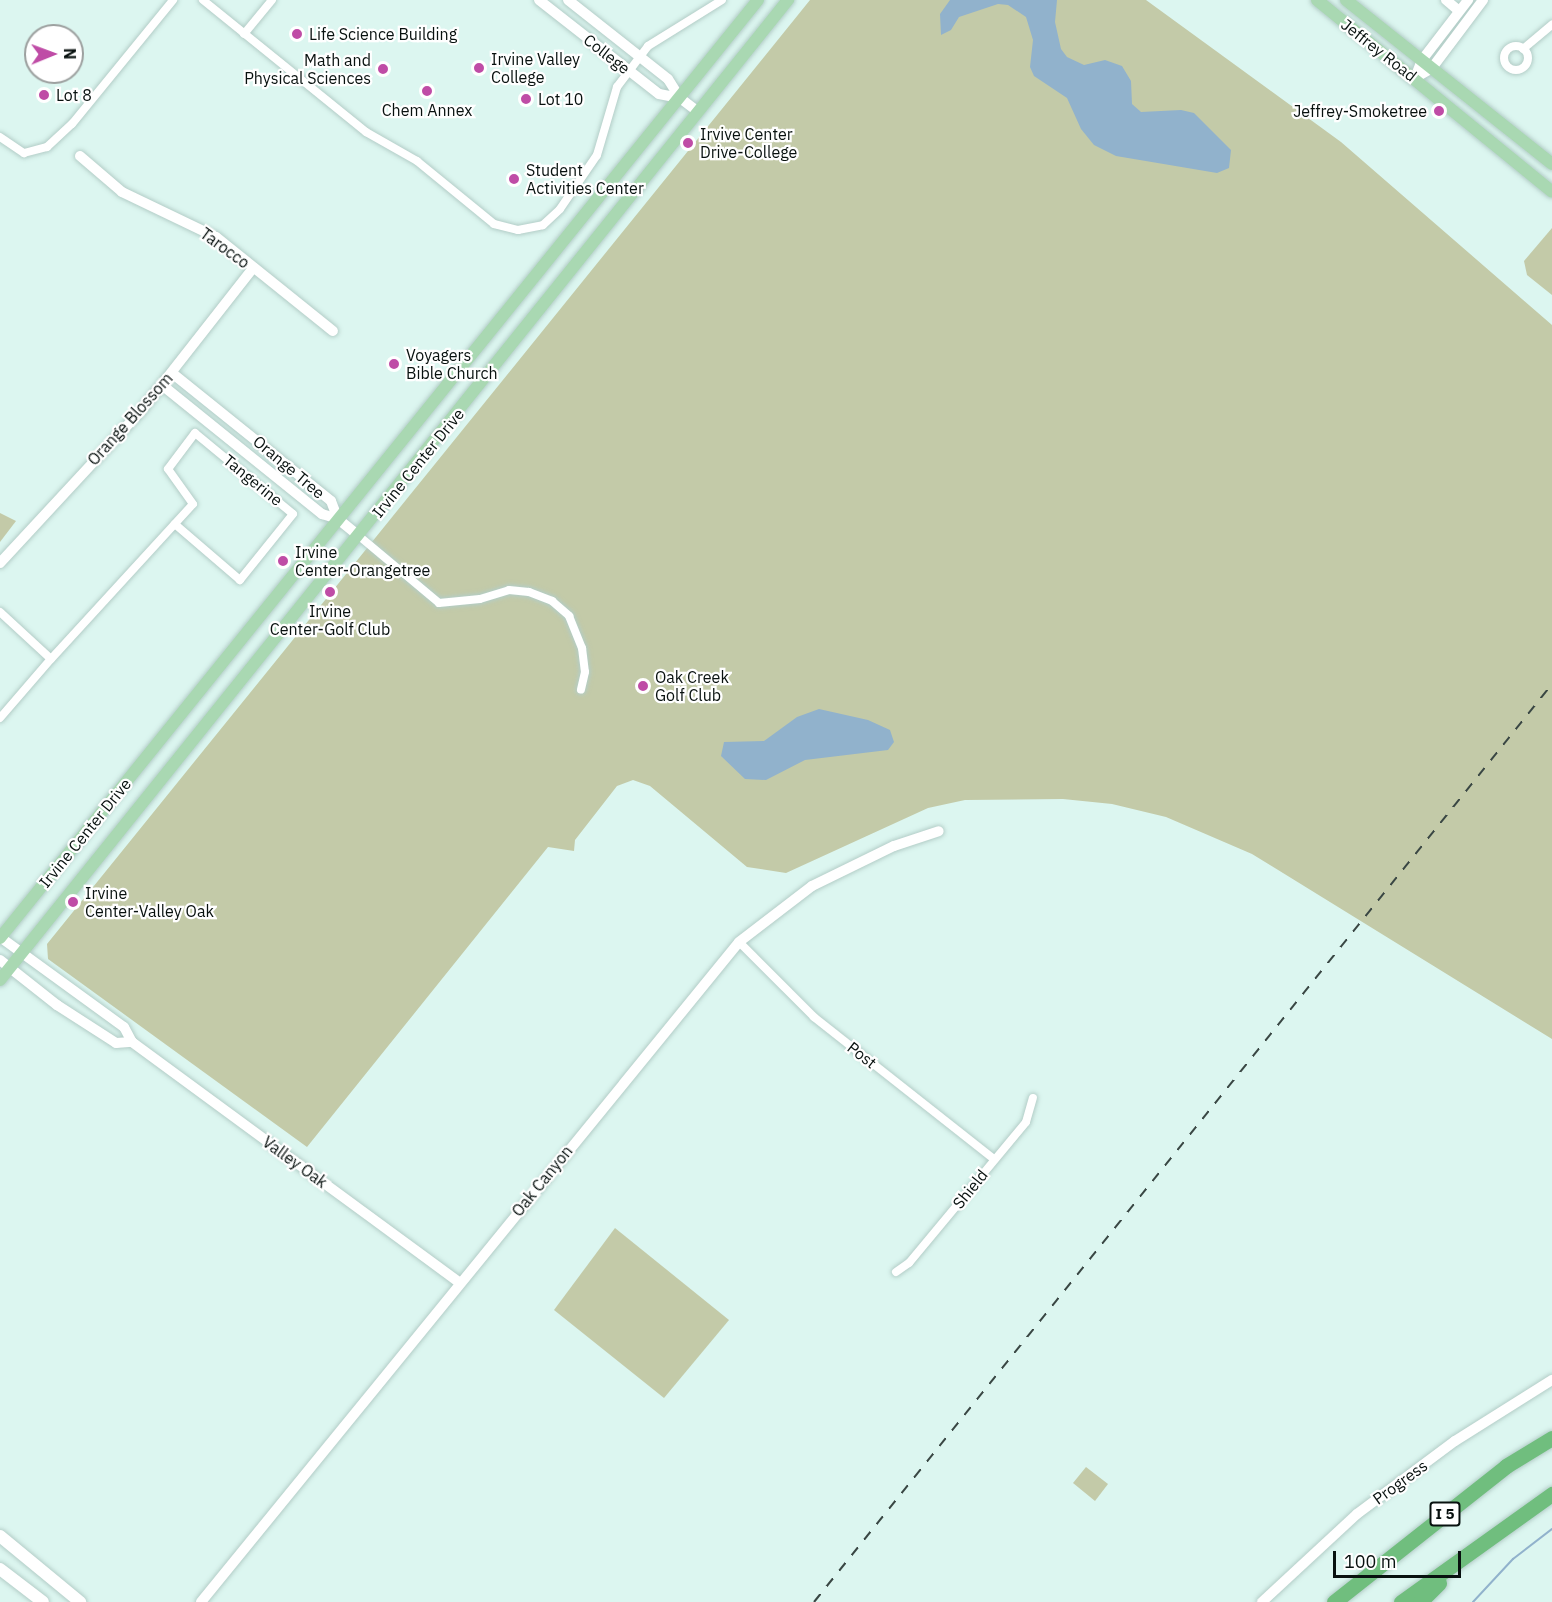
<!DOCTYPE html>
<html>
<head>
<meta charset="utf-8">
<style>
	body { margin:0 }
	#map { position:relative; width:1552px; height:1602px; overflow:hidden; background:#dcf6f0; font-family:"IBM Plex Sans",sans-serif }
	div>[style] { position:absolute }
	.green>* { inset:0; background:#c3caa8 }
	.water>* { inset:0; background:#91b2cc }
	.stream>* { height:2px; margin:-1px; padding:0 1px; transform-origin:1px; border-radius:1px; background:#91b2cc }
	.roads { filter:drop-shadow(0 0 2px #b3cdc7) drop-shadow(0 0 2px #b3cdc7) }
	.minor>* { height:8px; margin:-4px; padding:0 4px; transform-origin:4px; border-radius:4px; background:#fff }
	.minor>.ring { margin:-4px; padding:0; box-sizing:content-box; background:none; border:8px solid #fff; border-radius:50% }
	.tertiary>* { height:10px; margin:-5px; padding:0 5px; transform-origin:5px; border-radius:5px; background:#fff }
	.secondary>* { height:12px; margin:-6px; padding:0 6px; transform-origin:6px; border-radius:6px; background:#fff }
	.primary>* { height:12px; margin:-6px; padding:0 6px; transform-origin:6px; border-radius:6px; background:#a9d8b2 }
	.motorway>* { height:15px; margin:-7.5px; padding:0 7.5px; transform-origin:7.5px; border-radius:7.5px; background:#70be7e }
	.rail>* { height:2px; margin-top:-1px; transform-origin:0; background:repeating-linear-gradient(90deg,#394643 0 10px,transparent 0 20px) }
	.dots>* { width:16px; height:16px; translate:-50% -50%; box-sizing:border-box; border:3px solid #fff; border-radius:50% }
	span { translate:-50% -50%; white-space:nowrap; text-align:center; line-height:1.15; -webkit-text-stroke:4.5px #fff; paint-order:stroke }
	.shield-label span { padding:2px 4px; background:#fff; border:2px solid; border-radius:4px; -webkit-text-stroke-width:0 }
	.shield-label { font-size:15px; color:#08110f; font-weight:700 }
	.poi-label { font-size:16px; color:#08110f }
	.left { translate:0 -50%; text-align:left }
	.right { translate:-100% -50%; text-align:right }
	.street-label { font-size:16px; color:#08110f }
	.north { position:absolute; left:24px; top:24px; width:60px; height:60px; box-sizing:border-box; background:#fff; border:2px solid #9ca09f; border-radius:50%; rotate:89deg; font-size:16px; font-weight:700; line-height:24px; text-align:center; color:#08110f }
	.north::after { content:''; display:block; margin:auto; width:21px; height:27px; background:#bf4ca6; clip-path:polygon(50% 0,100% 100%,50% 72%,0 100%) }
	.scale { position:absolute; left:1333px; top:1551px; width:128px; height:27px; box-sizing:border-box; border:3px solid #08110f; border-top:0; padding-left:8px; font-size:18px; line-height:21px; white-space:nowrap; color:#08110f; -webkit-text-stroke:4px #fff; paint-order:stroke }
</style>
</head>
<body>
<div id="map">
	<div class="green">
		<i style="clip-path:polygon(810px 0,1146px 0,1341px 142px,1552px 325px,1552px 1039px,1252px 854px,1166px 817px,1112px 804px,1063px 799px,965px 800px,928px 808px,786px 873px,747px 867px,650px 786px,633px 780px,617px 786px,575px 840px,574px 851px,548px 847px,307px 1147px,48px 959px,47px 944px)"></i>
		<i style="clip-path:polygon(1552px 228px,1552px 295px,1527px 275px,1524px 261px)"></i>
		<i style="clip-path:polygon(0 513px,16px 521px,0 542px)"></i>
		<i style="clip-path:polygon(615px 1228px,729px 1320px,664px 1398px,554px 1310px)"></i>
		<i style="clip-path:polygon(1086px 1467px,1108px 1484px,1095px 1501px,1073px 1483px)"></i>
	</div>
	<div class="water">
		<i style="clip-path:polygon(950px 0,1057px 0,1055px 22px,1061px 49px,1067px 57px,1084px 65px,1105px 60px,1122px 66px,1131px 81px,1132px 104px,1141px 112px,1181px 110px,1194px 113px,1231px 150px,1229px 168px,1217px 173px,1116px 156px,1094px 145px,1081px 129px,1067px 98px,1034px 76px,1030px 67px,1033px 40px,1026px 17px,1008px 5px,998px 4px,959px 17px,951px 30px,941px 35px,940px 14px)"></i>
		<i style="clip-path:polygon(819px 709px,868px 720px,890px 730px,894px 742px,888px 750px,805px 760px,766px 780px,745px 779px,721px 756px,724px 742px,764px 741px,797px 717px)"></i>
	</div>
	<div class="stream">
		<i style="left:1473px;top:1602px;width:59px;rotate:-47.1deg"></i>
		<i style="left:1513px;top:1559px;width:49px;rotate:-37.6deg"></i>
	</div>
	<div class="roads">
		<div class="minor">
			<i style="left:203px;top:0;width:210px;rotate:39deg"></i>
			<i style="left:366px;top:132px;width:59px;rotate:29.6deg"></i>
			<i style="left:417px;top:161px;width:99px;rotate:39.3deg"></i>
			<i style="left:494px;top:224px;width:25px;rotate:14deg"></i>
			<i style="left:518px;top:230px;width:25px;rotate:-11deg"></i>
			<i style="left:543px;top:225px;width:23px;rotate:-43deg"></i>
			<i style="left:560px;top:209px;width:65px;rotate:-55.6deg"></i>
			<i style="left:597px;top:155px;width:71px;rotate:-73.6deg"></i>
			<i style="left:617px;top:87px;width:51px;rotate:-52.9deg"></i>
			<i style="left:648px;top:46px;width:87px;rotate:-31.9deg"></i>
			<i style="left:244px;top:34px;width:44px;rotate:-50.5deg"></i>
			<i class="ring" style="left:1504px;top:46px;width:16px;height:16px"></i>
			<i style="left:1523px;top:49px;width:38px;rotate:-40deg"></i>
			<i style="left:0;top:137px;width:29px;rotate:34deg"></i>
			<i style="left:24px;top:153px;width:24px;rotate:-15deg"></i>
			<i style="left:47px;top:147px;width:34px;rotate:-43deg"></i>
			<i style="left:72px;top:124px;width:160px;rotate:-50.8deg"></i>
			<i style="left:359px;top:536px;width:104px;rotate:39.9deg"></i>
			<i style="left:439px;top:603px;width:41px;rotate:-5.6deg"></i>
			<i style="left:480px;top:599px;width:30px;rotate:-17deg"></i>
			<i style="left:509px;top:590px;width:20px;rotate:6deg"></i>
			<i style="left:529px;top:592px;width:25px;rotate:21deg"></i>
			<i style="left:552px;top:601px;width:23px;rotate:41deg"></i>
			<i style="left:569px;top:616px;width:35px;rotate:68deg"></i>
			<i style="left:582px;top:648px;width:24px;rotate:83deg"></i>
			<i style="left:585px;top:672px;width:18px;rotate:103deg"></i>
			<i style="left:0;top:612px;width:69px;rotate:42.7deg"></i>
			<i style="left:0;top:718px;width:78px;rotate:-49.2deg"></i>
			<i style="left:51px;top:659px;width:210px;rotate:-47.5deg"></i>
			<i style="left:193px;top:504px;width:43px;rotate:-125.5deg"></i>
			<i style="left:168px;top:469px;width:45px;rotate:-53.1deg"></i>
			<i style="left:195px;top:433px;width:127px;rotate:39.6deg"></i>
			<i style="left:293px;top:514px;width:85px;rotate:128.8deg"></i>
			<i style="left:240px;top:580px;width:86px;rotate:-139.3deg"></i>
			<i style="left:739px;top:942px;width:106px;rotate:45deg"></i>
			<i style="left:814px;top:1017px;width:229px;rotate:38.3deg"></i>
			<i style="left:896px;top:1272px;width:16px;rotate:-35deg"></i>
			<i style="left:909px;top:1263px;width:183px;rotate:-50.3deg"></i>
			<i style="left:1026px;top:1122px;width:25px;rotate:-74deg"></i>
		</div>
		<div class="tertiary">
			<i style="left:539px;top:0;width:152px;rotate:38.1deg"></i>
			<i style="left:659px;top:94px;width:21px;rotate:11deg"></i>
			<i style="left:568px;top:0;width:127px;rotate:38.3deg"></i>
			<i style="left:668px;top:79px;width:22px;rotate:58deg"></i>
			<i style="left:680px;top:98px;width:21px;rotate:37deg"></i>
			<i style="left:1446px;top:0;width:17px;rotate:40deg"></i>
			<i style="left:1415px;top:78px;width:20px;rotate:-30deg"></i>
			<i style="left:1432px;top:68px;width:85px;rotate:-53.1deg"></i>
			<i style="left:1415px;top:78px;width:19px;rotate:-69deg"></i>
			<i style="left:1422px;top:60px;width:76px;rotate:-52.5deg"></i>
			<i style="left:80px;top:156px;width:55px;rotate:40.6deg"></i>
			<i style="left:122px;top:192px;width:104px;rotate:25.6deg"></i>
			<i style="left:216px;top:237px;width:150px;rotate:38.8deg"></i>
			<i style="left:172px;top:373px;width:204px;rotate:38.8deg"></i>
			<i style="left:331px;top:501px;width:19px;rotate:69deg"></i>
			<i style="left:162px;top:385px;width:206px;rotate:38.9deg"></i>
			<i style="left:322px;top:514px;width:17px;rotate:17deg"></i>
			<i style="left:338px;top:519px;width:27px;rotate:39deg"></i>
			<i style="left:0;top:563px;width:207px;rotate:-47.2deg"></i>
			<i style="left:141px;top:411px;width:182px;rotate:-51.9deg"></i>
			<i style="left:0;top:937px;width:153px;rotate:36deg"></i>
			<i style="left:124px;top:1027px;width:17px;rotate:62deg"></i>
			<i style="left:132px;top:1042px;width:406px;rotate:36.3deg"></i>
			<i style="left:0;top:960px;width:73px;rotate:38.3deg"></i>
			<i style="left:57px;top:1005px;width:70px;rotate:32.8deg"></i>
			<i style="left:116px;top:1043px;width:16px;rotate:-4deg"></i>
			<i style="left:201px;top:1602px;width:851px;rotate:-50.81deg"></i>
			<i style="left:739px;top:942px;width:92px;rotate:-37.5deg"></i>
			<i style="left:812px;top:886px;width:91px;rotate:-26deg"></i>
			<i style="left:894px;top:846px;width:47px;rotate:-18.4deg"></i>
			<i style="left:1262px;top:1602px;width:129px;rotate:-42.8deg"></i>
			<i style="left:1357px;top:1514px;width:122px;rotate:-36.7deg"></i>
			<i style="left:1455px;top:1441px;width:115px;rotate:-32.2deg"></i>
		</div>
		<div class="secondary">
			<i style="left:0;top:1536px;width:104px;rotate:39.5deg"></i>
			<i style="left:0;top:1569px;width:54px;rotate:37.5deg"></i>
		</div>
		<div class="primary">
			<i style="left:1317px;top:0;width:303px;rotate:39.2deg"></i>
			<i style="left:1346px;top:0;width:263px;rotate:38.5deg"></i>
			<i style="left:0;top:938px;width:1206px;rotate:-51.06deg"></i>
			<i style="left:0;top:980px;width:1258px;rotate:-51.2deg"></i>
		</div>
		<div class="motorway">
			<i style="left:1334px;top:1602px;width:219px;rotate:-38.3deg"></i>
			<i style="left:1506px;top:1466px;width:54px;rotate:-31.3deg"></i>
			<i style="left:1401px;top:1602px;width:186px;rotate:-35.6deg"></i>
			<i style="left:1420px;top:1602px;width:27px;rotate:-45deg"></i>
		</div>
	</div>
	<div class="rail">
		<i style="left:814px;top:1602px;width:1178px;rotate:-51.2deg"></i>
	</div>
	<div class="dots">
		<i style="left:297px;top:34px;background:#bf4ca6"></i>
		<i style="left:479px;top:68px;background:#bf4ca6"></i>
		<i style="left:383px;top:69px;background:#bf4ca6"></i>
		<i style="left:427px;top:91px;background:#bf4ca6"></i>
		<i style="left:44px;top:95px;background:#bf4ca6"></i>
		<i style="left:526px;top:99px;background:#bf4ca6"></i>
		<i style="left:1439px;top:111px;background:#bf4ca6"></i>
		<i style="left:688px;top:143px;background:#bf4ca6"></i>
		<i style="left:514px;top:179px;background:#bf4ca6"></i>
		<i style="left:394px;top:364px;background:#bf4ca6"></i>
		<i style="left:283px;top:561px;background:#bf4ca6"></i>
		<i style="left:330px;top:592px;background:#bf4ca6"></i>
		<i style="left:643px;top:686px;background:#bf4ca6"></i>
		<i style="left:73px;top:902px;background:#bf4ca6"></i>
	</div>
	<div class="shield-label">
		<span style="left:1445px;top:1514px">I 5</span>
	</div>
	<div class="poi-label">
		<span class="left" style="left:309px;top:34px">Life Science Building</span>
		<span class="left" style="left:491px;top:68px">Irvine Valley<br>College</span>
		<span class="right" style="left:371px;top:69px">Math and<br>Physical Sciences</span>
		<span class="left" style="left:56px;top:95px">Lot 8</span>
		<span class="left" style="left:538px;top:99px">Lot 10</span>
		<span style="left:427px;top:110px">Chem Annex</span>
		<span class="right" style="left:1427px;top:111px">Jeffrey-Smoketree</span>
		<span class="left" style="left:700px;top:143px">Irvive Center<br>Drive-College</span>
		<span class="left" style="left:526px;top:179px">Student<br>Activities Center</span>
		<span class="left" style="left:406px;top:364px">Voyagers<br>Bible Church</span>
		<span class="left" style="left:295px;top:561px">Irvine<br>Center-Orangetree</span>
		<span style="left:330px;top:620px">Irvine<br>Center-Golf Club</span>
		<span class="left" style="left:655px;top:686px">Oak Creek<br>Golf Club</span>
		<span class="left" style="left:85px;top:902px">Irvine<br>Center-Valley Oak</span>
	</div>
	<div class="street-label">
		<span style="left:1379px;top:50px;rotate:38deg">Jeffrey Road</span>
		<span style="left:607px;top:54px;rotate:38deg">College</span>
		<span style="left:225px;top:248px;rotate:36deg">Tarocco</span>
		<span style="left:130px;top:419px;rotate:-48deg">Orange Blossom</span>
		<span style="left:418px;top:463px;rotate:-51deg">Irvine Center Drive</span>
		<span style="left:289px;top:467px;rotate:40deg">Orange Tree</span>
		<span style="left:253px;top:480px;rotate:39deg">Tangerine</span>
		<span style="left:85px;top:833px;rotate:-51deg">Irvine Center Drive</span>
		<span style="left:862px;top:1055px;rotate:38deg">Post</span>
		<span style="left:295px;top:1162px;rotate:36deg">Valley Oak</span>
		<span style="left:542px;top:1181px;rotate:-51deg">Oak Canyon</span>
		<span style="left:970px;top:1189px;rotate:-51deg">Shield</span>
		<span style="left:1400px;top:1482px;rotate:-36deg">Progress</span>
	</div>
	<div class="north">N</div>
	<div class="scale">100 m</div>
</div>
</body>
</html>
